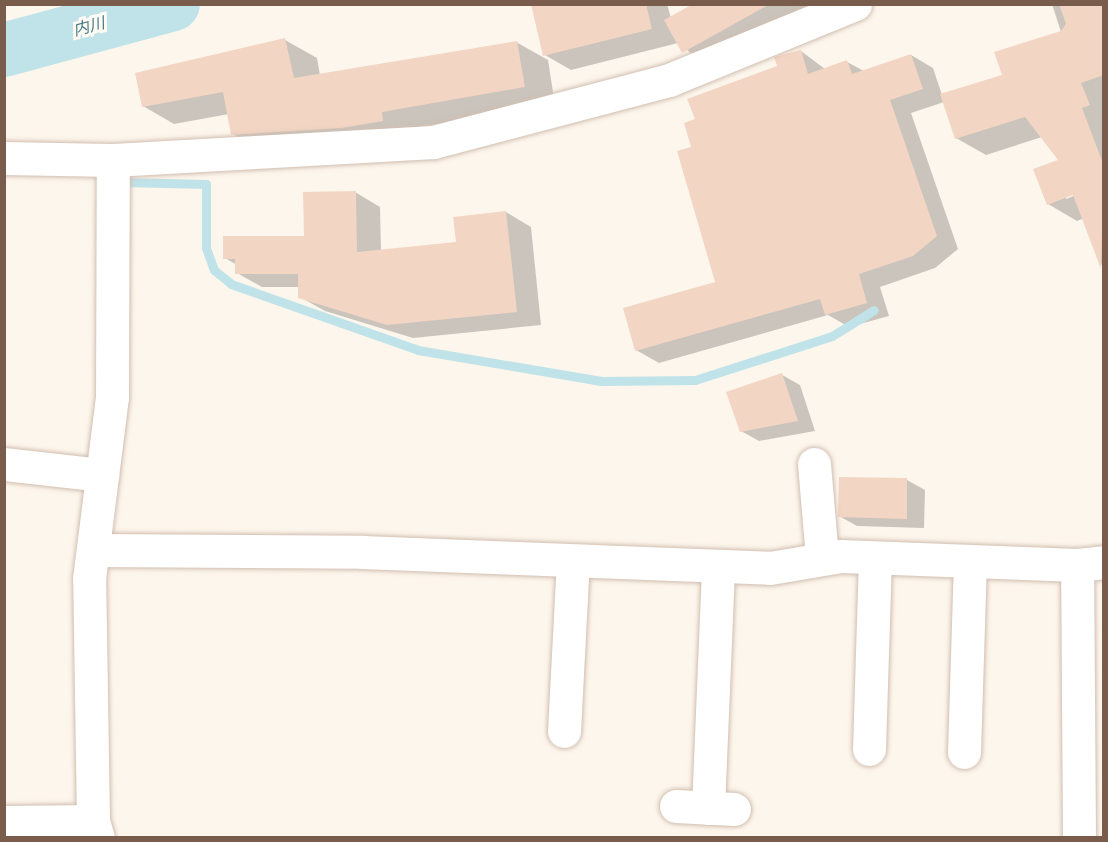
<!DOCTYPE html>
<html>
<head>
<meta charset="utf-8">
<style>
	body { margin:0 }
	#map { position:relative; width:1108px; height:842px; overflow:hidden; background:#fdf6ec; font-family:Figtree,"Noto Sans JP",sans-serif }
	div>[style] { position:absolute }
	.shadow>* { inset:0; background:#0003 }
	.stream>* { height:9px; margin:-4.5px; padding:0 4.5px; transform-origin:4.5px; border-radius:4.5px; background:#bfe3e8 }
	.river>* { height:54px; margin:-27px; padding:0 27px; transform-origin:27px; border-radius:27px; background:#bfe3e8 }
	.building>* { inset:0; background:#f3d5c3 }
	.roads { filter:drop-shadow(0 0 2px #d1beb0) drop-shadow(0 0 2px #d1beb0) }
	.minor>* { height:33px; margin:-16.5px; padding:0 16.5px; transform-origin:16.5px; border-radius:16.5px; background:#fff }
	span { translate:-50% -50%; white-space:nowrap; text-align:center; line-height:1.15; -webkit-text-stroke:6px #fffaf3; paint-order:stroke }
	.water-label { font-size:16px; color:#437c86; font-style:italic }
	.frame { position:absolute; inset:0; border:6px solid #7a5c4d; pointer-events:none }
</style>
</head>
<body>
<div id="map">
	<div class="shadow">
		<i style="clip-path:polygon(532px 4px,667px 4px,671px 18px,696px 4px,848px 4px,705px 64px,678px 43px,571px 70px,545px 55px)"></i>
		<i style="clip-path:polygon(evenodd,1052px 4px,1104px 4px,1104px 271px,1084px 218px,1077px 221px,1048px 204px,1060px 161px,1042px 137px,986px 155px,956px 138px,944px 102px,911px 113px,958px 249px,935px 268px,880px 287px,889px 316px,849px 327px,828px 315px,659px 363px,636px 350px,717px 283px,693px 148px,697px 120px,801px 51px,825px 69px,847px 62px,864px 71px,911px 55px,933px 68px,942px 95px,1004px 76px,1061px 32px,1052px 4px,1081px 193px,1066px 199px,1066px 196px,1081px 193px)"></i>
		<i style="clip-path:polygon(285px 40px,317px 58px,320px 75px,516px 42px,548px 60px,555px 105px,264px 152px,233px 134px,229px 114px,174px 124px,143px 106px)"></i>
		<i style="clip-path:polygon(355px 192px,380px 207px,381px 251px,457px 243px,506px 212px,531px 227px,541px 325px,413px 338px,325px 311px,300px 297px,299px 287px,262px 287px,237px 273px,237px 265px,225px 258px,305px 237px)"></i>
		<i style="clip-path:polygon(782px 375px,800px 385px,815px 431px,759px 441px,741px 431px)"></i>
		<i style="clip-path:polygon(840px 478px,907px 480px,925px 490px,924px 528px,857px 526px,839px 516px)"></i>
	</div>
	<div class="stream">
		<i style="left:124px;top:182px;width:82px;rotate:1.4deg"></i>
		<i style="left:206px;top:184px;width:64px;rotate:90deg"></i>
		<i style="left:206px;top:248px;width:23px;rotate:70deg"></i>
		<i style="left:214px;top:270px;width:22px;rotate:39deg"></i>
		<i style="left:231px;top:284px;width:198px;rotate:19.4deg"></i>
		<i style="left:418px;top:350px;width:186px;rotate:9.6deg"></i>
		<i style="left:601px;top:381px;width:94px;rotate:-0.6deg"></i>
		<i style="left:695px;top:380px;width:144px;rotate:-17.8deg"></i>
		<i style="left:832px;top:336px;width:49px;rotate:-31.8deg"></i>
	</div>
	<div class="river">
		<i style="left:4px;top:50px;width:175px;rotate:-15.2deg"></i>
	</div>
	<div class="building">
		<i style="clip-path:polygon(531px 4px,646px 4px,652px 29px,543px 56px)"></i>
		<i style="clip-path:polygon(693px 4px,770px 4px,682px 53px,664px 20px)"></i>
		<i style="clip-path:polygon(1059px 4px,1104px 4px,1104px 75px,1081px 83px,1090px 105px,1082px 108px,1104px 166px,1101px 269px,1073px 195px,1047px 205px,1033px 169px,1058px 160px,1025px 117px,955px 139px,940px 94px,1002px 75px,994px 52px,1061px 31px,1066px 24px)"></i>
		<i style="clip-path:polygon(285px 38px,294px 78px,517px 41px,525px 87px,382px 112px,383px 121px,342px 128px,231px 135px,223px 92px,142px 107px,135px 73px)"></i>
		<i style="clip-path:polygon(801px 50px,808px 74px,847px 60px,852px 74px,911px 54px,923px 89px,890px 100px,937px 236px,913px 256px,859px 274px,867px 303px,825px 315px,820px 299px,635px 351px,623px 308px,715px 282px,677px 151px,691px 147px,684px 123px,695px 119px,687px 99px,777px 66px,774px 57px)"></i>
		<i style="clip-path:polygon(356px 191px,357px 252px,456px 242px,453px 217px,506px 211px,517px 312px,387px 325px,298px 298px,298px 274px,235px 274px,235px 259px,223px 259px,223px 236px,304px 236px,303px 192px)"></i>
		<i style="clip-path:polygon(782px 373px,798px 421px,740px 432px,726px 392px)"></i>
		<i style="clip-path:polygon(839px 477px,907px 478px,907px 519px,838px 517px)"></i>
	</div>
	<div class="roads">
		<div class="minor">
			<i style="left:4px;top:158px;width:109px;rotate:1.1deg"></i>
			<i style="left:113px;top:160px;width:321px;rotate:-3.2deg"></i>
			<i style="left:433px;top:142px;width:244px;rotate:-14.7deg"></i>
			<i style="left:669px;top:80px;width:201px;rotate:-22.2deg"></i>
			<i style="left:4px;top:464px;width:99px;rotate:6.4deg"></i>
			<i style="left:814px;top:464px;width:93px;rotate:85.1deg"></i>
			<i style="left:95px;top:550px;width:267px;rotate:0.4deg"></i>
			<i style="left:362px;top:552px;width:408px;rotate:2.2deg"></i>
			<i style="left:770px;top:568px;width:72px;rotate:-9.6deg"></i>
			<i style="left:841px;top:556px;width:236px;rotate:2.2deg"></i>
			<i style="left:564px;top:731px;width:169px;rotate:-87deg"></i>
			<i style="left:869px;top:749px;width:191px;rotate:-88.2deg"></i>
			<i style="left:964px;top:752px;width:190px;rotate:-88.2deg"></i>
			<i style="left:676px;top:806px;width:58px;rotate:3deg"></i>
			<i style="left:708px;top:808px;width:242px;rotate:-87.6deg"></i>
			<i style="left:4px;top:822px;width:89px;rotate:-0.6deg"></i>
			<i style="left:98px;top:838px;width:18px;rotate:-106deg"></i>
			<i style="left:93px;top:821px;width:242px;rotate:-90.9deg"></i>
			<i style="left:89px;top:579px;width:183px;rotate:-82.8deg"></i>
			<i style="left:112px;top:397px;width:237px;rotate:-89.8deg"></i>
			<i style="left:1079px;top:838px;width:273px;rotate:-90.4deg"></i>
			<i style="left:1077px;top:565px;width:27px;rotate:-6deg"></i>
		</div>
	</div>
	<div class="water-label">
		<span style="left:89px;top:27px;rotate:-15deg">内川</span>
	</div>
	<div class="frame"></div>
</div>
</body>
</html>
